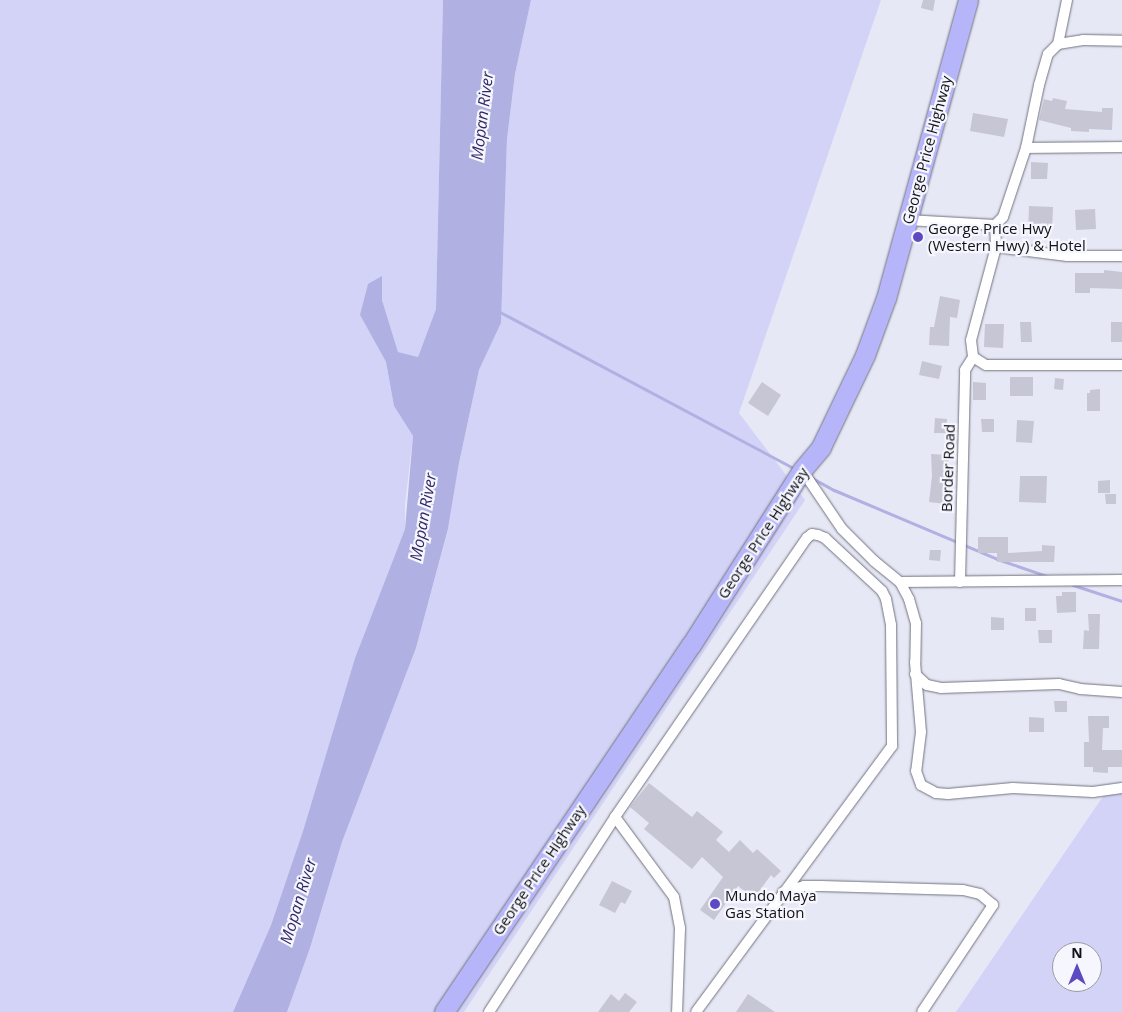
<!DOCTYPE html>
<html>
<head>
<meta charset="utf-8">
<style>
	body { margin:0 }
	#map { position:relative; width:1122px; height:1012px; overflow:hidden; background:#e7e8f6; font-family:"Open Sans",sans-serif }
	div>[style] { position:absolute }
	.green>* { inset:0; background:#d3d3f8 }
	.water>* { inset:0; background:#b1b0e2 }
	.stream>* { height:3px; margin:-1.5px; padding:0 1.5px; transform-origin:1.5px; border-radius:1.5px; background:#b1b0e2 }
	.building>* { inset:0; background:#c6c6d4 }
	.roads { filter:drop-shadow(0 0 1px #72727e) drop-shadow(0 0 1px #72727e) }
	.street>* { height:10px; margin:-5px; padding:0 5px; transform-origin:5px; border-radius:5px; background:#fff }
	.highway>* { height:19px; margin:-9.5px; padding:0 9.5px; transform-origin:9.5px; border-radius:9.5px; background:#b6b5f9 }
	.dots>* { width:14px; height:14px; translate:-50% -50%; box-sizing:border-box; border:2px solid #f5f6fe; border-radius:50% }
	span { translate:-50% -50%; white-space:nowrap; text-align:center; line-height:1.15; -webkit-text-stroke:4.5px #f5f6fe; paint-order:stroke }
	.street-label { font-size:15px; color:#121217 }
	.poi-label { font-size:15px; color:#121217 }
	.left { translate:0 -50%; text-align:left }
	.water-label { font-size:16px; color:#302864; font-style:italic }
	.north { position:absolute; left:1052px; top:942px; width:50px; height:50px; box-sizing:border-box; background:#f5f6fe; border:1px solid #9a9ba2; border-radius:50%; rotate:0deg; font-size:14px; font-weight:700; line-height:20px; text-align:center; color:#121217 }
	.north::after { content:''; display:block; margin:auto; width:18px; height:22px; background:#5d4ac2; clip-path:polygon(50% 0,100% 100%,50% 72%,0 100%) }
</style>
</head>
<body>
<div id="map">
	<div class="green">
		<i style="clip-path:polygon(0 0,443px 0,436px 309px,418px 357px,398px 352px,382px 300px,360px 315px,386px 362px,394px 406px,413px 436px,405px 505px,405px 529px,355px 658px,303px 831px,271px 925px,233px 1012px,0 1012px)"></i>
		<i style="clip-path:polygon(531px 0,881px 0,739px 413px,805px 500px,464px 1012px,287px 1012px,310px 948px,342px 842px,416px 648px,448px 530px,459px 463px,479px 370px,501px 323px,507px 139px,515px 74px)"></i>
		<i style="clip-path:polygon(evenodd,1110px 786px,1122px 786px,1122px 1012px,956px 1012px,1110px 786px,1062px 952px,1092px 952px,1092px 982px,1062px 982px,1062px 952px)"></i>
	</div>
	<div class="water">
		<i style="clip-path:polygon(443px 0,531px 0,515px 74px,507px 139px,501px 323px,479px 370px,459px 463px,448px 529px,416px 648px,342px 842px,310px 948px,287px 1012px,233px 1012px,271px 925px,303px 831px,355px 658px,405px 529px,413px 436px,394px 406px,386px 362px,360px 315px,368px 284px,382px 276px,382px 300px,398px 352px,418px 357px,436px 309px)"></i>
	</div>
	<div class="stream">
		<i style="left:498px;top:311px;width:336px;rotate:28deg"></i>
		<i style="left:812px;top:478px;width:25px;rotate:29deg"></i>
		<i style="left:834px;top:490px;width:177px;rotate:22.9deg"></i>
		<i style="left:997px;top:559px;width:56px;rotate:18.8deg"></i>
		<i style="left:1073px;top:585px;width:52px;rotate:18.1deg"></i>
	</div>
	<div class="building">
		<i style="clip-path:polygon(923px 0,935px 0,933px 11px,921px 8px)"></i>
		<i style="clip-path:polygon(1053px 98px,1067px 101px,1065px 109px,1102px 112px,1102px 108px,1113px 108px,1112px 130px,1089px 129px,1089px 132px,1071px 131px,1071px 128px,1039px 120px,1044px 99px,1052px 101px)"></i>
		<i style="clip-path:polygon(973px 113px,1008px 119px,1004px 137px,970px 131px)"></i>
		<i style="clip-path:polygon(1031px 162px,1048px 163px,1047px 179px,1031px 179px)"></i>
		<i style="clip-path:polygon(1029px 206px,1053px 207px,1052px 232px,1028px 231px)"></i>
		<i style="clip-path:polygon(1095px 209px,1096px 229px,1076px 230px,1075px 210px)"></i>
		<i style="clip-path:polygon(1104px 270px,1122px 272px,1122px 289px,1090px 288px,1090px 293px,1075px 293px,1075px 273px,1104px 273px)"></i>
		<i style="clip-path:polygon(940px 296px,960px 300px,957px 318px,950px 317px,949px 346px,929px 345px,930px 327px,934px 327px)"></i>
		<i style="clip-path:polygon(1020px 322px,1031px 322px,1032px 342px,1021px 342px)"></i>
		<i style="clip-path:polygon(1111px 322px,1122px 322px,1122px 342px,1111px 342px)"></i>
		<i style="clip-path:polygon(985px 324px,1004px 324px,1003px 348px,984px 347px)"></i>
		<i style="clip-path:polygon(922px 361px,942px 366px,939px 379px,919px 375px)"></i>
		<i style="clip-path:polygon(1010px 377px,1033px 377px,1033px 396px,1010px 396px)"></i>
		<i style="clip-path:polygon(1055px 378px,1064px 379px,1063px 390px,1054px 389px)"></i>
		<i style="clip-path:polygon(762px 382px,781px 395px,768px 416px,748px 403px)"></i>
		<i style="clip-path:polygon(973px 382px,986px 383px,986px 400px,973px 400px)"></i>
		<i style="clip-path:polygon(1100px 389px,1100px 411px,1087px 411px,1087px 393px,1090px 393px,1090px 390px)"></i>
		<i style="clip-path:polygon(935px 418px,947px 419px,946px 433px,934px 433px)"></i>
		<i style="clip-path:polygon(981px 419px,994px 419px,994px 432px,982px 432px)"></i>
		<i style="clip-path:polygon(1017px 420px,1034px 421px,1032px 443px,1016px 442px)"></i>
		<i style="clip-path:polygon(931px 454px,949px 455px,945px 504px,929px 502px,932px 476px)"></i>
		<i style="clip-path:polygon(1020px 476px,1047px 476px,1046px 503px,1019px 502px)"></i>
		<i style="clip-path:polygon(1110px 480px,1110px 493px,1098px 493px,1098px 481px)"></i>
		<i style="clip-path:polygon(1105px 494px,1116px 494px,1116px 504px,1106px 504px)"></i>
		<i style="clip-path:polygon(978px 537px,1008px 537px,1008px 553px,1042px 551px,1042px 545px,1055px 546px,1054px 562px,997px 562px,997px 553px,978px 553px)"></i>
		<i style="clip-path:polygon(930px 550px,941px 550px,940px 561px,929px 560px)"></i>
		<i style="clip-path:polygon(1062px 592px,1076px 592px,1076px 612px,1057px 613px,1056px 596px,1062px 596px)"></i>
		<i style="clip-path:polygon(1025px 608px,1036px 608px,1036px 621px,1025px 621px)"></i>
		<i style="clip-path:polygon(1088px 614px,1100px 614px,1099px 649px,1083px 649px,1084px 630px,1089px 631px)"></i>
		<i style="clip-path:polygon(991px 617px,1004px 618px,1004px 630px,991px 630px)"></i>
		<i style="clip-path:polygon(1038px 630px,1052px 630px,1052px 643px,1039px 643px)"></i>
		<i style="clip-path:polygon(1054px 701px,1067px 701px,1067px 712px,1055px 712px)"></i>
		<i style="clip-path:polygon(1088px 716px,1109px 716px,1109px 728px,1103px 728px,1102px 750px,1122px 750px,1122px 767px,1108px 767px,1108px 773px,1093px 772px,1093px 767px,1084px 767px,1084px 742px,1089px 742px)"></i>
		<i style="clip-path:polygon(1029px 717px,1044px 718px,1044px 732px,1029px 732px)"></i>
		<i style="clip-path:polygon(649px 783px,692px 817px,697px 811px,723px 832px,716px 840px,729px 852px,740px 840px,753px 853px,757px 849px,781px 871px,774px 878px,771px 875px,754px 898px,738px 886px,714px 920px,700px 910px,723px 877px,702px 857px,692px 869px,644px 829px,649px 823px,630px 807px)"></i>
		<i style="clip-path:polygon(612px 881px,632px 891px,625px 904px,621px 902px,615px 913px,599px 905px)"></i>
		<i style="clip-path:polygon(625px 993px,637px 1002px,629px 1012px,598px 1012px,611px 994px,619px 1001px)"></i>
		<i style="clip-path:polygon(748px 994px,775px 1012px,736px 1012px)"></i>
	</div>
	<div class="roads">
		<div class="street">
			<i style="left:1058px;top:44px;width:25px;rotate:-9deg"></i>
			<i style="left:1083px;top:40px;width:39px;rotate:1deg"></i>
			<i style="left:1026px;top:148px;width:96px;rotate:-0.6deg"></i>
			<i style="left:907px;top:220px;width:88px;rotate:3.3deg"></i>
			<i style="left:995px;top:225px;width:11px;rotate:-45deg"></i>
			<i style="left:1003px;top:217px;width:73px;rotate:-71.6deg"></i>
			<i style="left:1026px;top:148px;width:64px;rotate:-78.3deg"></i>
			<i style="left:1039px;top:85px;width:32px;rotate:-74deg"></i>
			<i style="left:1048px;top:54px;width:14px;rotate:-45deg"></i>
			<i style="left:1058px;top:44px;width:45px;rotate:-78.4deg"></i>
			<i style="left:995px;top:225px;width:22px;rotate:87deg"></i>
			<i style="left:996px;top:247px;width:96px;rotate:105deg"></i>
			<i style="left:971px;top:340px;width:17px;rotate:83deg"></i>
			<i style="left:973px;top:357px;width:15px;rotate:32deg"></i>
			<i style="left:986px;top:365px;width:136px"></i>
			<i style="left:996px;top:247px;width:72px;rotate:7.2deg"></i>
			<i style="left:1067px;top:256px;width:55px"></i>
			<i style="left:802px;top:470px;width:71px;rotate:55.9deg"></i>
			<i style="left:842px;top:529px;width:45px;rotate:45deg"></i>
			<i style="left:874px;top:561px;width:33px;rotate:39deg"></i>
			<i style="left:900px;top:582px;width:222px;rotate:-0.5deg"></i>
			<i style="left:900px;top:582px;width:19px;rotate:62deg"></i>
			<i style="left:909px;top:599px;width:25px;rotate:74deg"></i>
			<i style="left:916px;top:623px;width:39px;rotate:91deg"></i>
			<i style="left:915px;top:662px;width:70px;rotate:85.1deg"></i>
			<i style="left:921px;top:732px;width:39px;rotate:97deg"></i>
			<i style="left:916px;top:771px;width:15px;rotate:70deg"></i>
			<i style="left:921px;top:785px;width:17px;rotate:28deg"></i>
			<i style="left:936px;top:793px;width:12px;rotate:5deg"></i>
			<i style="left:948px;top:794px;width:65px;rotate:-5.3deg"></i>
			<i style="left:1013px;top:788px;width:80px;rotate:2.9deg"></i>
			<i style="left:1093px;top:792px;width:29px;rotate:-8deg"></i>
			<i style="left:960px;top:582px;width:212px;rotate:-88.6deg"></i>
			<i style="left:965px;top:370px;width:15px;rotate:-58deg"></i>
			<i style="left:915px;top:674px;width:16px;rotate:43deg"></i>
			<i style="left:927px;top:685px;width:14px;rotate:12deg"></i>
			<i style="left:941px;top:688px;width:118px;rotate:-1.9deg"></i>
			<i style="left:1059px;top:684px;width:22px;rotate:13deg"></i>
			<i style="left:1080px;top:689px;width:42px;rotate:4.1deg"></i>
			<i style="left:615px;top:817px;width:99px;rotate:53.6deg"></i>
			<i style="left:674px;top:897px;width:32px;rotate:79deg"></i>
			<i style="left:680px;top:928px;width:84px;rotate:92deg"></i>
			<i style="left:783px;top:892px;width:22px;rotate:-16deg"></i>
			<i style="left:804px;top:886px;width:17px"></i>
			<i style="left:821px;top:886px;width:142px;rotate:1.6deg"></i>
			<i style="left:963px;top:890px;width:17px;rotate:13deg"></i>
			<i style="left:980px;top:894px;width:17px;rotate:40deg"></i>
			<i style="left:993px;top:905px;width:128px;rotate:123.6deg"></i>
			<i style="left:489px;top:1012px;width:232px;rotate:-57.1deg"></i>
			<i style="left:615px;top:817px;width:339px;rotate:-55.5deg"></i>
			<i style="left:807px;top:538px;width:6px;rotate:-39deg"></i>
			<i style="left:812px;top:534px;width:6px;rotate:9deg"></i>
			<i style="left:818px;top:535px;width:8px;rotate:23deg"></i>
			<i style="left:825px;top:538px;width:78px;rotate:42.9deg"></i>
			<i style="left:882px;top:591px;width:9px;rotate:63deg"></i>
			<i style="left:886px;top:599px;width:26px;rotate:79deg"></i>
			<i style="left:891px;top:625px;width:121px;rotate:89.5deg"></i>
			<i style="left:892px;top:746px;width:330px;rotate:126.4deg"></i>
		</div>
		<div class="highway">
			<i style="left:444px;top:1012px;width:442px;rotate:-56.1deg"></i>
			<i style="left:691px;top:645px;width:207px;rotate:-57.6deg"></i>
			<i style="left:802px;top:470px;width:30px;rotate:-50deg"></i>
			<i style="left:821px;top:447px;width:102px;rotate:-64.4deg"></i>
			<i style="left:865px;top:355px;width:61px;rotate:-69.8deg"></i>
			<i style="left:886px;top:298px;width:309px;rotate:-74.6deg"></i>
		</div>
	</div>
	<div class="dots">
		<i style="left:918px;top:237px;background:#5d4ac2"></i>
		<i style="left:715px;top:904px;background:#5d4ac2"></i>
	</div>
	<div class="street-label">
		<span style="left:927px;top:150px;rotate:-75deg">George Price Highway</span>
		<span style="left:948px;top:468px;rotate:-88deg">Border Road</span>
		<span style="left:763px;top:533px;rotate:-57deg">George Price Highway</span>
		<span style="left:539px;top:870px;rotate:-56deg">George Price Highway</span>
	</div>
	<div class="poi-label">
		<span class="left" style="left:928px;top:237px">George Price Hwy<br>(Western Hwy) &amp; Hotel</span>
		<span class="left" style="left:725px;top:904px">Mundo Maya<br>Gas Station</span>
	</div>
	<div class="water-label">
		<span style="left:482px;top:116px;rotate:-83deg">Mopan River</span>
		<span style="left:423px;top:517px;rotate:-80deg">Mopan River</span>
		<span style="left:298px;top:901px;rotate:-73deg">Mopan River</span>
	</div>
	<div class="north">N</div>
</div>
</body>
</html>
